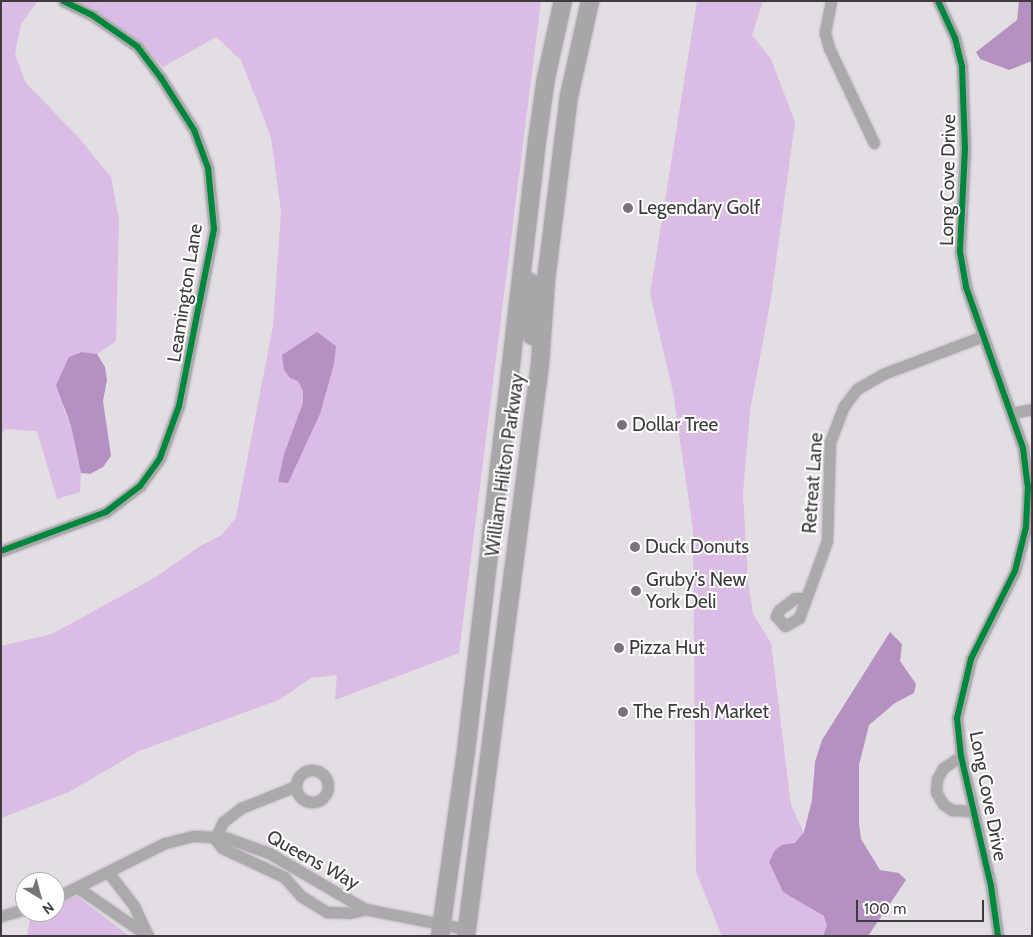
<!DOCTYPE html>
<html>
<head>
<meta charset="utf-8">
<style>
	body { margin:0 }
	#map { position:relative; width:1033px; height:937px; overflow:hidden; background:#e3dde4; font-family:Cabin,sans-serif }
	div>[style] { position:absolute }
	.green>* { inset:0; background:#dbbce5 }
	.water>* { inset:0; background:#b591c2 }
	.roads { filter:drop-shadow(0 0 1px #bebabf) drop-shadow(0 0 1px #bebabf) }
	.minor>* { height:11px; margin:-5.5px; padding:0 5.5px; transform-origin:5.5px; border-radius:5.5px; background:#aba9ab }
	.minor>.ring { margin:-5.5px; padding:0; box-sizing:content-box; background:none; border:11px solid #aba9ab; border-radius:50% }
	.highway>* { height:18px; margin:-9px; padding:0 9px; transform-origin:9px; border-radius:9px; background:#a9a6aa }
	.cycleway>* { height:6px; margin:-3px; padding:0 3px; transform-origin:3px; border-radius:3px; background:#00873e }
	.dots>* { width:14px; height:14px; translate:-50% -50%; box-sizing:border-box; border:2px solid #fff; border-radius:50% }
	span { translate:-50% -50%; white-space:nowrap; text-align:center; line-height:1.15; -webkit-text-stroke:4px #fff; paint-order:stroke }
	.street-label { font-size:19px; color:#3e3a3f }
	.poi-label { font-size:19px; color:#3e3a3f }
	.left { translate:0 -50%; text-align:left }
	.frame { position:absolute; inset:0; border:2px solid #3e3a3f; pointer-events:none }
	.north { position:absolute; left:15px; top:872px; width:50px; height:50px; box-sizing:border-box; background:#fff; border:1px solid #b2b0b2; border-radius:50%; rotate:143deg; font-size:14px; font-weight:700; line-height:20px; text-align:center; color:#3e3a3f }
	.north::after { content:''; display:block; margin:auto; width:18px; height:22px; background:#787379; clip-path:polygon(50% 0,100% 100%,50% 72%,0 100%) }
	.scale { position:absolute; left:856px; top:900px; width:128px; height:22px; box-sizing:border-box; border:2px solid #3e3a3f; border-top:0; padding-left:6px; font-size:15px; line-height:18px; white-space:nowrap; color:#3e3a3f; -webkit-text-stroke:4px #fff; paint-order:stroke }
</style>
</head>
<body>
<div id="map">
	<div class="green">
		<i style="clip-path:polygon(1px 1px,38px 1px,21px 24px,15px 54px,26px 83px,79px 138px,111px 177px,119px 219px,116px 341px,97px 354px,82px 352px,63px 408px,71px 426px,81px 473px,80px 492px,57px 499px,37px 431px,5px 429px,1px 434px)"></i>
		<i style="clip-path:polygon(76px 1px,541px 1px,459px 653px,335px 700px,337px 675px,311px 678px,281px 699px,139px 751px,69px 792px,1px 818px,1px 646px,52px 634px,156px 577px,200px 546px,222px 535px,236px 517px,273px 326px,281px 212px,271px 137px,241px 60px,216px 37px,163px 67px,136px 40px,94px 9px)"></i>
		<i style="clip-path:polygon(697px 1px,763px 1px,752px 35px,771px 59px,795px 122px,771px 298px,750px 411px,743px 493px,748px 581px,753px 614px,771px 643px,791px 805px,818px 864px,841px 936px,722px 936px,696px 872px,693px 530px,673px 392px,650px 294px)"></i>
		<i style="clip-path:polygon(77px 896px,129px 936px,27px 936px,31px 912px,55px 912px,55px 903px)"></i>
	</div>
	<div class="water">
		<i style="clip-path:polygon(1019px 1px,1032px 1px,1032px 61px,1009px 70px,980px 59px,976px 52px,1017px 20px)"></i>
		<i style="clip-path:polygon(317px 332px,336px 346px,334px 364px,320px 414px,288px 483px,278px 482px,284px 454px,303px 403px,303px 391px,298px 381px,290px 378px,284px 370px,282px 355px)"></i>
		<i style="clip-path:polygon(82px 352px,97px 354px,105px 367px,107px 380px,103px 401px,111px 456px,103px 467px,90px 474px,81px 473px,71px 426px,56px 385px,69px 357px)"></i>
		<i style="clip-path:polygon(890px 632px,902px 644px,900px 661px,916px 684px,914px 693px,895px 703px,869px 725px,859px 765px,859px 823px,861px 839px,880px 870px,899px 873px,906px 880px,868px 936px,823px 936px,827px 926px,824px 916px,783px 892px,769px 862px,775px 850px,782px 845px,795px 843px,804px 832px,812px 800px,815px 762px,822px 740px)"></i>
	</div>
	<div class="roads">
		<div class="minor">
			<i style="left:831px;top:1px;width:33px;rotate:101deg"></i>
			<i style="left:825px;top:33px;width:16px;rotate:75deg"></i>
			<i style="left:829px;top:48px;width:105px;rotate:64.7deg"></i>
			<i style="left:938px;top:1px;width:41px;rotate:65.3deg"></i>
			<i style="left:955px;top:38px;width:30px;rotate:76deg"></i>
			<i style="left:962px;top:67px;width:81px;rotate:87.9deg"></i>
			<i style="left:965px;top:148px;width:104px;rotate:92.8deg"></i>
			<i style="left:960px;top:252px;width:36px;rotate:80deg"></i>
			<i style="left:966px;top:287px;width:171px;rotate:70.5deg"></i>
			<i style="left:1023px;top:448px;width:38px;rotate:83deg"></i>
			<i style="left:1028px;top:486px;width:41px;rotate:92.8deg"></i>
			<i style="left:1026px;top:527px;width:45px;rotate:104deg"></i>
			<i style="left:1015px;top:571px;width:98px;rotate:116.6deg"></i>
			<i style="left:971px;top:659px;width:61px;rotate:103.3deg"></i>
			<i style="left:957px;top:718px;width:38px;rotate:84deg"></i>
			<i style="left:961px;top:756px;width:133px;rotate:77deg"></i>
			<i style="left:991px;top:886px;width:50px;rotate:82deg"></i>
			<i style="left:1012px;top:413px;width:20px;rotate:-11deg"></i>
			<i style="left:1px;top:551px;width:112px;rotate:-20.4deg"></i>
			<i style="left:106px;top:512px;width:43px;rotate:-37.4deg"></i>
			<i style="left:140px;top:486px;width:34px;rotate:-54deg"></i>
			<i style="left:160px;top:458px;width:55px;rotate:-69.9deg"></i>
			<i style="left:179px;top:406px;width:180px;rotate:-78.8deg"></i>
			<i style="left:214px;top:229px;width:61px;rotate:-95.6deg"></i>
			<i style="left:208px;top:168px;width:40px;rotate:-110.2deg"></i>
			<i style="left:194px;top:130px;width:62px;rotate:-122.4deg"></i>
			<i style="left:161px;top:78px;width:39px;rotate:-127deg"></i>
			<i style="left:138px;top:47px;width:56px;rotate:-145.2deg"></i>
			<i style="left:92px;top:15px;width:32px;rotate:-154deg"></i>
			<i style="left:804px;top:598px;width:9px;rotate:180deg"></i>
			<i style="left:795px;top:598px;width:20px;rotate:143deg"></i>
			<i style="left:779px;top:610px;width:7px;rotate:117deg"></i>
			<i style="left:776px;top:616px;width:13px;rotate:48deg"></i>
			<i style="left:785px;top:626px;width:16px;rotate:-30deg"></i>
			<i style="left:799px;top:618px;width:82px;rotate:-70deg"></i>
			<i style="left:827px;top:541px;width:99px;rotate:-88.3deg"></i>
			<i style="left:830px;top:442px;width:39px;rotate:-69deg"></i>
			<i style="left:844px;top:406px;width:21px;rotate:-53deg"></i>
			<i style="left:857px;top:389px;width:30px;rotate:-30deg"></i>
			<i style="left:883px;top:374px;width:107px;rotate:-20.8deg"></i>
			<i style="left:961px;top:756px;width:22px;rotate:146deg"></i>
			<i style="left:943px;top:768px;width:13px;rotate:119deg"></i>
			<i style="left:937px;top:779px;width:13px;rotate:94deg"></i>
			<i style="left:936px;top:792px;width:14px;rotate:60deg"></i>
			<i style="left:943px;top:804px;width:11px;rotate:34deg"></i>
			<i style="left:952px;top:810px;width:21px;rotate:3deg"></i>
			<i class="ring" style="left:296px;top:770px;width:21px;height:21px"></i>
			<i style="left:215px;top:839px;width:11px;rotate:52deg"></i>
			<i style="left:222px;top:848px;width:68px;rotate:25.1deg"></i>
			<i style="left:284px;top:877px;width:25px;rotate:48deg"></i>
			<i style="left:301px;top:896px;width:31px;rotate:32deg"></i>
			<i style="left:327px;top:912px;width:23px;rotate:2deg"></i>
			<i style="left:350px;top:913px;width:16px;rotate:-15deg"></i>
			<i style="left:215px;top:839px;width:19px;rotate:-65deg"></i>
			<i style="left:223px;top:822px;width:23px;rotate:-38deg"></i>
			<i style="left:241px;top:808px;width:59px;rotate:-21.8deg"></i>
			<i style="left:108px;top:872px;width:43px;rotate:52.6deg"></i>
			<i style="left:134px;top:906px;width:33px;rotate:65deg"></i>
			<i style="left:78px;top:888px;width:85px;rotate:34.4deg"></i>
			<i style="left:55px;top:898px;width:123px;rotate:-26.6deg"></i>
			<i style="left:165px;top:843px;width:30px;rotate:-14deg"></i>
			<i style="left:194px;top:836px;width:33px;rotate:3deg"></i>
			<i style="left:227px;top:838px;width:45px;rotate:19.7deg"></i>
			<i style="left:269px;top:853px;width:111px;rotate:30.3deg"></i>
			<i style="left:365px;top:909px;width:104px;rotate:11.1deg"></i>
			<i style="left:1px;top:916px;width:25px;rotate:-16deg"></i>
		</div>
		<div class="highway">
			<i style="left:530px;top:282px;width:54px;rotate:87.9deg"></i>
			<i style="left:440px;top:936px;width:187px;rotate:-82deg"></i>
			<i style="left:466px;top:751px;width:614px;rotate:-83.36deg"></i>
			<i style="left:537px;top:141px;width:64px;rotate:-81.9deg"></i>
			<i style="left:546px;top:78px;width:79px;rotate:-77.6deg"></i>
			<i style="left:466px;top:936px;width:577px;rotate:-82.63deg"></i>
			<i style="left:540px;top:364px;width:84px;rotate:-85.9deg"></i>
			<i style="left:546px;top:280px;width:185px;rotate:-82.9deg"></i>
			<i style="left:569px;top:96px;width:97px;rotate:-77.5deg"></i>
		</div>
	</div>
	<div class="cycleway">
		<i style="left:938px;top:1px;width:41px;rotate:65.3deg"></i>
		<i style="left:955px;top:38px;width:30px;rotate:76deg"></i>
		<i style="left:962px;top:67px;width:81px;rotate:87.9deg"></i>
		<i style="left:965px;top:148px;width:104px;rotate:92.8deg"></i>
		<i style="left:960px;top:252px;width:36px;rotate:80deg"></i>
		<i style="left:966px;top:287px;width:171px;rotate:70.5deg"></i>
		<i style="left:1023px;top:448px;width:38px;rotate:83deg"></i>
		<i style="left:1028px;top:486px;width:41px;rotate:92.8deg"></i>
		<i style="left:1026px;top:527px;width:45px;rotate:104deg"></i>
		<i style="left:1015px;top:571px;width:98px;rotate:116.6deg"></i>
		<i style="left:971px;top:659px;width:61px;rotate:103.3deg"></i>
		<i style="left:957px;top:718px;width:38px;rotate:84deg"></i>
		<i style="left:961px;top:756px;width:133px;rotate:77deg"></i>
		<i style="left:991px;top:886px;width:50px;rotate:82deg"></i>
		<i style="left:1px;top:551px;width:112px;rotate:-20.4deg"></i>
		<i style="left:106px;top:512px;width:43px;rotate:-37.4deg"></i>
		<i style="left:140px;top:486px;width:34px;rotate:-54deg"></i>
		<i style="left:160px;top:458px;width:55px;rotate:-69.9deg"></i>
		<i style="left:179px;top:406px;width:180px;rotate:-78.8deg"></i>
		<i style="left:214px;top:229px;width:61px;rotate:-95.6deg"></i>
		<i style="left:208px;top:168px;width:40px;rotate:-110.2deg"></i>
		<i style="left:194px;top:130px;width:62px;rotate:-122.4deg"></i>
		<i style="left:161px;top:78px;width:39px;rotate:-127deg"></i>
		<i style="left:138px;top:47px;width:56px;rotate:-145.2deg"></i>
		<i style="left:92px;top:15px;width:32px;rotate:-154deg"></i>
	</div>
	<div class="dots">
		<i style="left:628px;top:208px;background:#787379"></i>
		<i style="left:622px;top:425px;background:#787379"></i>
		<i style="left:635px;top:547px;background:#787379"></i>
		<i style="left:636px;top:591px;background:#787379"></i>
		<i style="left:619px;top:648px;background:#787379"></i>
		<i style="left:623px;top:712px;background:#787379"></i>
	</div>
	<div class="street-label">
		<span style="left:948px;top:180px;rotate:-89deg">Long Cove Drive</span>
		<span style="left:185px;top:293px;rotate:-81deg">Leamington Lane</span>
		<span style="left:505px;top:465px;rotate:-82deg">William Hilton Parkway</span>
		<span style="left:813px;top:483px;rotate:-86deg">Retreat Lane</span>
		<span style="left:988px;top:796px;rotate:79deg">Long Cove Drive</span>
		<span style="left:313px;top:860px;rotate:29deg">Queens Way</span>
	</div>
	<div class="poi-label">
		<span class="left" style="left:638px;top:208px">Legendary Golf</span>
		<span class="left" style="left:632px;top:425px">Dollar Tree</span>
		<span class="left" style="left:645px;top:547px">Duck Donuts</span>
		<span class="left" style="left:646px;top:591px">Gruby's New<br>York Deli</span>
		<span class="left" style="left:629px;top:648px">Pizza Hut</span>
		<span class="left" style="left:633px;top:712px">The Fresh Market</span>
	</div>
	<div class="frame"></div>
	<div class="north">N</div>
	<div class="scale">100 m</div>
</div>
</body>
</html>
